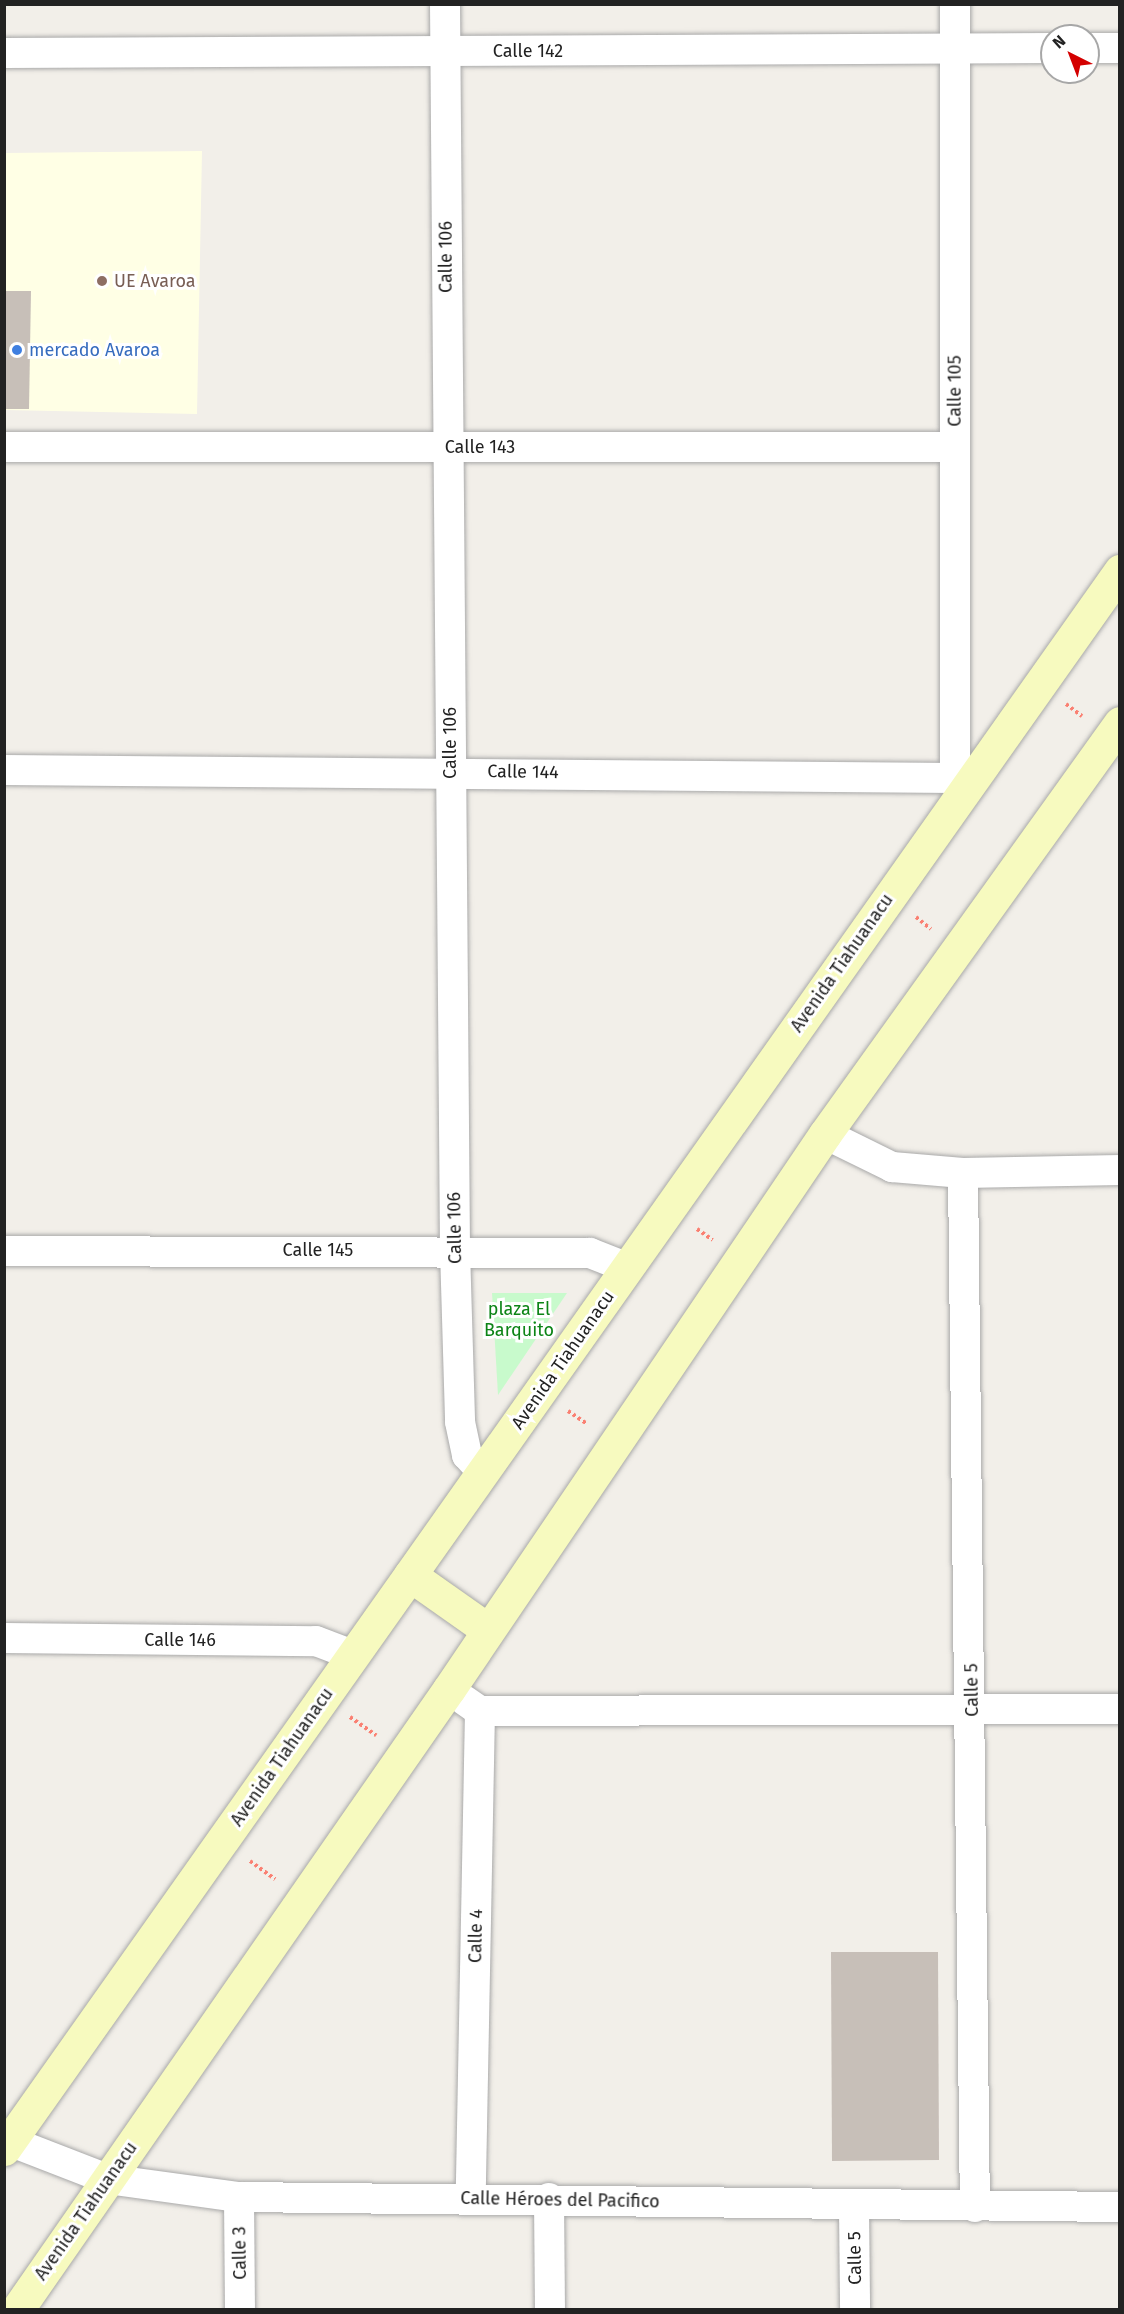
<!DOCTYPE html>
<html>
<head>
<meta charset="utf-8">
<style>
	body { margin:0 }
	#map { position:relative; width:1124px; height:2314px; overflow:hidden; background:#f2efe9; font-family:"Fira Sans",sans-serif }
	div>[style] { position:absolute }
	.education>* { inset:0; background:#ffffe5 }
	.park>* { inset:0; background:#c8facc }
	.building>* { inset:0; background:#c7bfb8 }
	.path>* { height:4px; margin-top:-2px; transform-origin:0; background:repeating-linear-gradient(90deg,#fa8072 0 3px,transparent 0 6px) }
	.roads { filter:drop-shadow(0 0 2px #a9a9a9) drop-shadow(0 0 2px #a9a9a9) }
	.street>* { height:30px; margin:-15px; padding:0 15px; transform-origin:15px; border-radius:15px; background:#fff }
	.secondary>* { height:33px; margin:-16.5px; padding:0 16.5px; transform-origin:16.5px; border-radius:16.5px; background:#f7fabf }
	.dots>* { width:16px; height:16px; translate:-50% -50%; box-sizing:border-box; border:3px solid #fff; border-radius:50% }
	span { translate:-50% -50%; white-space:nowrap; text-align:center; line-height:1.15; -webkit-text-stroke:6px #fff; paint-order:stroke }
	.street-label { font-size:18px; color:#222 }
	.education-label { font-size:18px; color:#785e54 }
	.left { translate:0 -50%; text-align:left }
	.shop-label { font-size:18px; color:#366cbe }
	.park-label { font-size:18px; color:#0c8416 }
	.frame { position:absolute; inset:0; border:6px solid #222; pointer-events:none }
	.north { position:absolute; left:1040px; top:24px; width:60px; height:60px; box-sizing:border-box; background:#fff; border:2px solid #a7a7a7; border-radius:50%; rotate:318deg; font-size:16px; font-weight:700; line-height:24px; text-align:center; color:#222 }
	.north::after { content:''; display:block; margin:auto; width:21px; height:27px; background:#d40000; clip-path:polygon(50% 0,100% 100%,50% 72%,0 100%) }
</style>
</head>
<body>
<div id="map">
	<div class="education">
		<i style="clip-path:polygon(202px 151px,197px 414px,5px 410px,5px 153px)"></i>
	</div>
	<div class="park">
		<i style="clip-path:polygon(492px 1293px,567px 1293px,498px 1395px)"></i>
	</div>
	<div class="building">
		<i style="clip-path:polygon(4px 291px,31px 291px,29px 409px,4px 409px)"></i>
		<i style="clip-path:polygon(831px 1952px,938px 1952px,939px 2160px,832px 2161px)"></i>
	</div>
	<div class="path">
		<i style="left:1066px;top:704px;width:20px;rotate:37deg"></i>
		<i style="left:916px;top:917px;width:19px;rotate:39deg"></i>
		<i style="left:697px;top:1229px;width:19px;rotate:35deg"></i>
		<i style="left:568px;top:1411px;width:23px;rotate:34deg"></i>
		<i style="left:350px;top:1717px;width:32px;rotate:35deg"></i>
		<i style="left:250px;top:1861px;width:31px;rotate:36deg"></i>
	</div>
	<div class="roads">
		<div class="street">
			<i style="left:445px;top:4px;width:1246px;rotate:89.54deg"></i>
			<i style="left:455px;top:1250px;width:172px;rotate:88.3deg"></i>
			<i style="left:460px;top:1422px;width:34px;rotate:78deg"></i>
			<i style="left:467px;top:1455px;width:24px;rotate:48deg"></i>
			<i style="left:955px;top:4px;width:774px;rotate:90deg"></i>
			<i style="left:1088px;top:48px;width:32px"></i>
			<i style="left:4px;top:53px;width:1048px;rotate:-0.27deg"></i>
			<i style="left:4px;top:447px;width:951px"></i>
			<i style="left:4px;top:770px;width:951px;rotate:0.48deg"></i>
			<i style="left:955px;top:778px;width:14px;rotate:25deg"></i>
			<i style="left:825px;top:1134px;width:75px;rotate:26.2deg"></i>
			<i style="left:892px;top:1167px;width:71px;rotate:4.8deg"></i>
			<i style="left:963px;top:1173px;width:157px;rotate:-1.1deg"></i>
			<i style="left:963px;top:1173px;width:1034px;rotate:89.34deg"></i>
			<i style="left:4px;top:1251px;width:586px;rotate:0.2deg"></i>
			<i style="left:590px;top:1253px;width:41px;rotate:21.5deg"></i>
			<i style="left:4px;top:1638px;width:312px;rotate:0.6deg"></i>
			<i style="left:316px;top:1641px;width:40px;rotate:21deg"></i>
			<i style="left:464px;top:1700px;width:19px;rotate:35deg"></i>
			<i style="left:480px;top:1711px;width:488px;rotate:91.1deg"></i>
			<i style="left:480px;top:1711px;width:640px;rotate:-0.18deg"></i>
			<i style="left:4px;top:2139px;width:110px;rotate:21.2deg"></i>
			<i style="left:107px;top:2179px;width:133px;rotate:7.8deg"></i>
			<i style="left:239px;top:2197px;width:881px;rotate:0.65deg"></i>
			<i style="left:239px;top:2197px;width:113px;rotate:89.5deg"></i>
			<i style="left:549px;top:2198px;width:112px;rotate:89.5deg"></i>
			<i style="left:854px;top:2207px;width:103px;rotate:89.4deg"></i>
		</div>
		<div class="secondary">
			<i style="left:410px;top:1575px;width:95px;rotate:35.2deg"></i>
			<i style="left:4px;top:2149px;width:1933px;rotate:-54.73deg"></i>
			<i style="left:17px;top:2310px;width:756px;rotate:-55.18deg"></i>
			<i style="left:449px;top:1689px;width:670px;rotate:-55.88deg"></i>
			<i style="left:825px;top:1134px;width:506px;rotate:-54.33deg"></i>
		</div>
	</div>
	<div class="dots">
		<i style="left:102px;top:281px;background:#8d6e63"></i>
		<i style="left:17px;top:350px;background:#3f7fe0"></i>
	</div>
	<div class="street-label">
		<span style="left:528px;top:51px">Calle 142</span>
		<span style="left:446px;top:257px;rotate:-90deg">Calle 106</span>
		<span style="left:955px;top:391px;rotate:-90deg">Calle 105</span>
		<span style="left:480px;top:447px">Calle 143</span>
		<span style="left:450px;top:743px;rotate:-90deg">Calle 106</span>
		<span style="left:523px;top:772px;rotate:1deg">Calle 144</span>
		<span style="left:842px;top:963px;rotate:-55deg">Avenida Tiahuanacu</span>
		<span style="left:455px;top:1228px;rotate:-91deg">Calle 106</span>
		<span style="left:318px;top:1250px">Calle 145</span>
		<span style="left:563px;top:1360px;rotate:-55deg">Avenida Tiahuanacu</span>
		<span style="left:180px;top:1640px">Calle 146</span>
		<span style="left:972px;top:1690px;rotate:-91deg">Calle 5</span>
		<span style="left:282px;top:1757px;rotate:-55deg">Avenida Tiahuanacu</span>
		<span style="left:476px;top:1936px;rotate:-89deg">Calle 4</span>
		<span style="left:560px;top:2200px;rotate:1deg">Calle Héroes del Pacifico</span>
		<span style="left:86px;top:2211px;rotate:-55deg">Avenida Tiahuanacu</span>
		<span style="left:240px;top:2253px;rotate:-91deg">Calle 3</span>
		<span style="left:855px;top:2258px;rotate:-91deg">Calle 5</span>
	</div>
	<div class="education-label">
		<span class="left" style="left:114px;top:281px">UE Avaroa</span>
	</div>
	<div class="shop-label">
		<span class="left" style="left:29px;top:350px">mercado Avaroa</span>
	</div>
	<div class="park-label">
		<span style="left:519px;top:1320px">plaza El<br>Barquito</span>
	</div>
	<div class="frame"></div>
	<div class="north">N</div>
</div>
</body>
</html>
